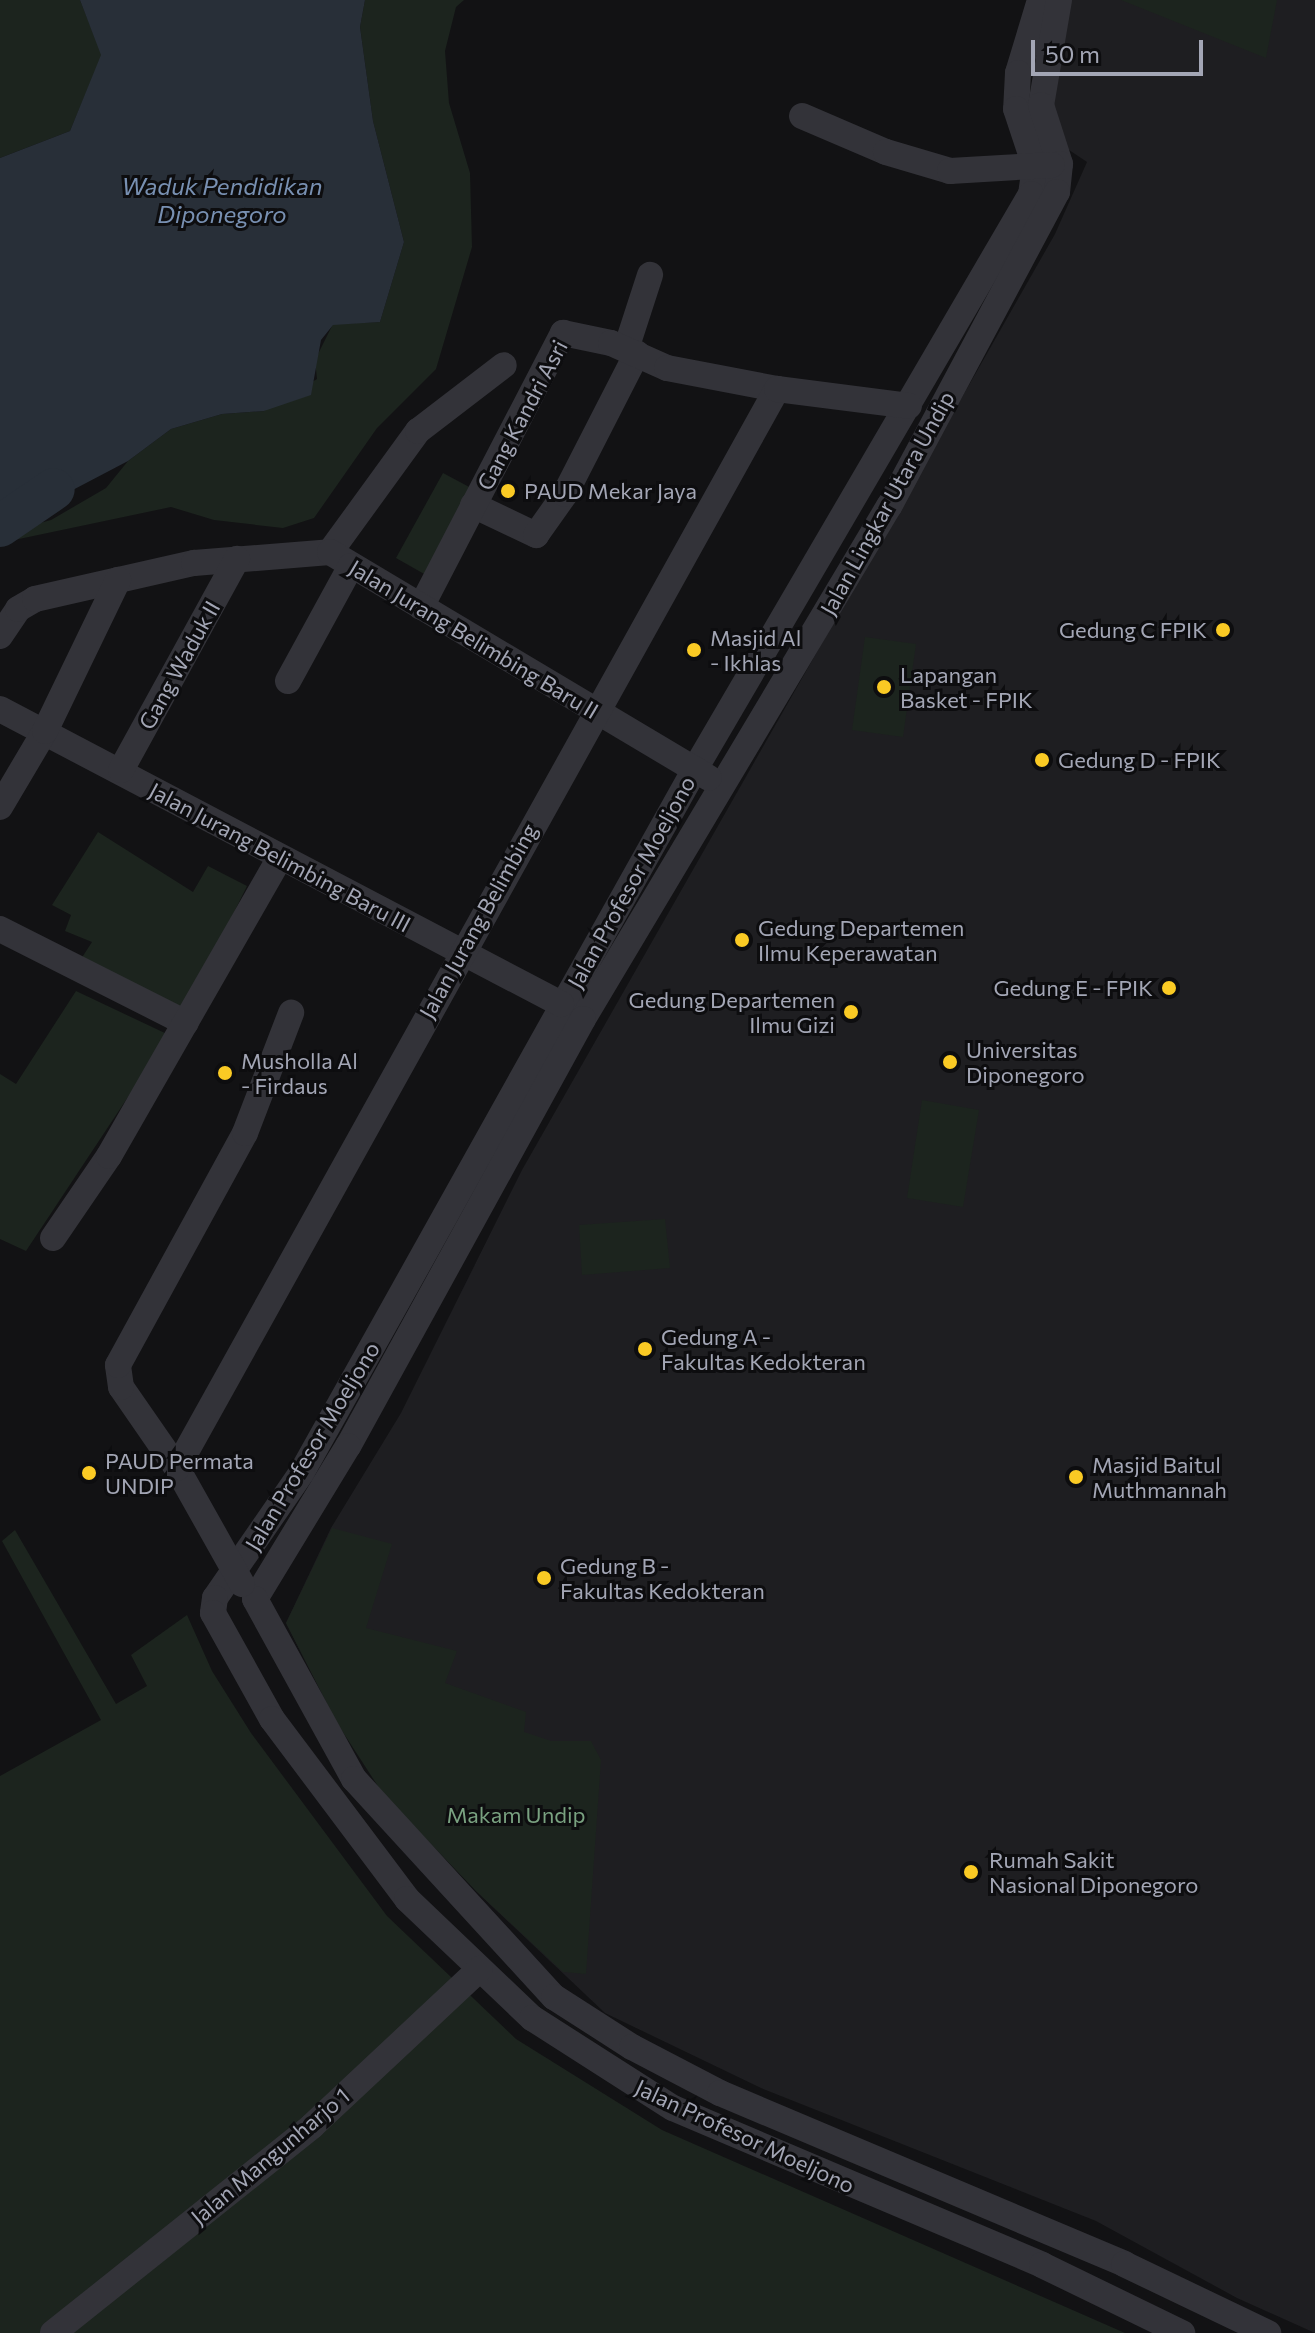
<!DOCTYPE html>
<html>
<head>
<meta charset="utf-8">
<style>
	body { margin:0 }
	#map { position:relative; width:1315px; height:2333px; overflow:hidden; background:#121214; font-family:Commissioner,sans-serif }
	div>[style] { position:absolute }
	.built>* { inset:0; background:#1e1e21 }
	.green>* { inset:0; background:#1c241e }
	.water>* { inset:0; background:#282f38 }
	.river>* { height:42px; margin:-21px; padding:0 21px; transform-origin:21px; border-radius:21px; background:#282f38 }
	.minor>* { height:26px; margin:-13px; padding:0 13px; transform-origin:13px; border-radius:13px; background:#333339 }
	.dots>* { width:22px; height:22px; translate:-50% -50%; box-sizing:border-box; border:4px solid #0d0d0f; border-radius:50% }
	span { translate:-50% -50%; white-space:nowrap; text-align:center; line-height:1.15; -webkit-text-stroke:6px #0d0d0f; paint-order:stroke }
	.street-label { font-size:22px; color:#a3a6b5 }
	.poi-label { font-size:22px; color:#a3a6b5 }
	.left { translate:0 -50%; text-align:left }
	.right { translate:-100% -50%; text-align:right }
	.park-label { font-size:22px; color:#79a180 }
	.water-label { font-size:24px; color:#7890b2; font-style:italic }
	.scale { position:absolute; left:1031px; top:40px; width:172px; height:36px; box-sizing:border-box; border:4px solid #a3a6b5; border-top:0; padding-left:10px; font-size:24px; line-height:28px; white-space:nowrap; color:#a3a6b5; -webkit-text-stroke:6px #0d0d0f; paint-order:stroke }
</style>
</head>
<body>
<div id="map">
	<div class="built">
		<i style="clip-path:polygon(1068px 0,1315px 0,1315px 2333px,1237px 2298px,1096px 2221px,761px 2088px,605px 2013px,476px 1891px,337px 1723px,286px 1623px,331px 1528px,401px 1413px,522px 1170px,1055px 234px,1087px 162px,1060px 144px,1048px 127px)"></i>
	</div>
	<div class="green">
		<i style="clip-path:polygon(0 0,80px 0,102px 55px,70px 131px,0 158px)"></i>
		<i style="clip-path:polygon(365px 0,464px 0,456px 7px,445px 51px,449px 103px,470px 173px,472px 247px,436px 369px,377px 428px,314px 518px,283px 528px,214px 520px,171px 507px,0 543px,0 534px,51px 520px,106px 488px,128px 461px,171px 429px,222px 414px,264px 411px,317px 379px,315px 360px,333px 324px,380px 322px,404px 242px,373px 121px,360px 27px)"></i>
		<i style="clip-path:polygon(1121px 0,1277px 0,1266px 58px)"></i>
		<i style="clip-path:polygon(443px 473px,473px 489px,426px 575px,396px 558px)"></i>
		<i style="clip-path:polygon(865px 637px,916px 644px,903px 737px,852px 730px)"></i>
		<i style="clip-path:polygon(98px 832px,193px 892px,208px 866px,247px 886px,187px 1007px,171px 1009px,81px 959px,92px 942px,65px 931px,71px 915px,52px 905px)"></i>
		<i style="clip-path:polygon(76px 991px,169px 1035px,26px 1251px,0 1239px,0 1074px,16px 1084px)"></i>
		<i style="clip-path:polygon(922px 1100px,979px 1110px,963px 1207px,907px 1198px)"></i>
		<i style="clip-path:polygon(665px 1219px,670px 1268px,582px 1275px,579px 1225px)"></i>
		<i style="clip-path:polygon(332px 1528px,392px 1544px,366px 1628px,457px 1651px,445px 1683px,526px 1712px,524px 1732px,551px 1741px,591px 1741px,601px 1760px,586px 1974px,563px 1972px,476px 1891px,383px 1794px,337px 1723px,286px 1623px)"></i>
		<i style="clip-path:polygon(15px 1530px,116px 1704px,147px 1686px,131px 1655px,187px 1615px,212px 1671px,251px 1733px,387px 1916px,516px 2039px,662px 2130px,1125px 2333px,0 2333px,0 1776px,101px 1720px,2px 1541px)"></i>
	</div>
	<div class="water">
		<i style="clip-path:polygon(80px 0,365px 0,360px 27px,373px 121px,404px 242px,380px 322px,333px 325px,321px 340px,311px 395px,264px 411px,222px 414px,171px 429px,128px 461px,8px 524px,0 503px,0 158px,70px 131px,101px 55px)"></i>
	</div>
	<div class="river">
		<i style="left:0;top:526px;width:65px;rotate:-34.4deg"></i>
	</div>
	<div class="minor">
		<i style="left:1040px;top:0;width:76px;rotate:106.8deg"></i>
		<i style="left:1018px;top:73px;width:36px;rotate:93deg"></i>
		<i style="left:1016px;top:109px;width:60px;rotate:71.6deg"></i>
		<i style="left:1035px;top:166px;width:28px;rotate:98deg"></i>
		<i style="left:1031px;top:194px;width:666px;rotate:120.3deg"></i>
		<i style="left:695px;top:769px;width:805px;rotate:119.21deg"></i>
		<i style="left:302px;top:1472px;width:153px;rotate:124.6deg"></i>
		<i style="left:215px;top:1598px;width:15px;rotate:98deg"></i>
		<i style="left:213px;top:1613px;width:121px;rotate:60.9deg"></i>
		<i style="left:272px;top:1719px;width:225px;rotate:53.1deg"></i>
		<i style="left:407px;top:1899px;width:173px;rotate:43.6deg"></i>
		<i style="left:532px;top:2018px;width:167px;rotate:32.6deg"></i>
		<i style="left:673px;top:2108px;width:401px;rotate:23deg"></i>
		<i style="left:1042px;top:2265px;width:156px;rotate:25.9deg"></i>
		<i style="left:1059px;top:0;width:107px;rotate:99.7deg"></i>
		<i style="left:1041px;top:105px;width:62px;rotate:72.1deg"></i>
		<i style="left:1060px;top:164px;width:28px;rotate:96deg"></i>
		<i style="left:1057px;top:192px;width:356px;rotate:118.1deg"></i>
		<i style="left:889px;top:506px;width:597px;rotate:120.82deg"></i>
		<i style="left:583px;top:1019px;width:487px;rotate:118.8deg"></i>
		<i style="left:348px;top:1446px;width:179px;rotate:121.3deg"></i>
		<i style="left:255px;top:1599px;width:205px;rotate:61.2deg"></i>
		<i style="left:354px;top:1779px;width:296px;rotate:47.5deg"></i>
		<i style="left:554px;top:1997px;width:93px;rotate:32.7deg"></i>
		<i style="left:632px;top:2047px;width:99px;rotate:27.6deg"></i>
		<i style="left:720px;top:2093px;width:439px;rotate:22.9deg"></i>
		<i style="left:1124px;top:2264px;width:160px;rotate:25.6deg"></i>
		<i style="left:802px;top:116px;width:91px;rotate:23.2deg"></i>
		<i style="left:886px;top:152px;width:67px;rotate:16.5deg"></i>
		<i style="left:950px;top:171px;width:102px;rotate:-3.4deg"></i>
		<i style="left:626px;top:349px;width:78px;rotate:-72deg"></i>
		<i style="left:473px;top:505px;width:70px;rotate:25.5deg"></i>
		<i style="left:536px;top:535px;width:50px;rotate:-54.7deg"></i>
		<i style="left:565px;top:494px;width:158px;rotate:-62.9deg"></i>
		<i style="left:330px;top:552px;width:150px;rotate:-54deg"></i>
		<i style="left:418px;top:431px;width:108px;rotate:-37.5deg"></i>
		<i style="left:421px;top:607px;width:309px;rotate:-62.6deg"></i>
		<i style="left:563px;top:333px;width:49px;rotate:11.8deg"></i>
		<i style="left:611px;top:343px;width:61px;rotate:24.1deg"></i>
		<i style="left:667px;top:368px;width:112px;rotate:10.8deg"></i>
		<i style="left:0;top:636px;width:32px;rotate:-56deg"></i>
		<i style="left:18px;top:609px;width:20px;rotate:-30deg"></i>
		<i style="left:35px;top:599px;width:163px;rotate:-12.8deg"></i>
		<i style="left:194px;top:563px;width:136px;rotate:-4.6deg"></i>
		<i style="left:330px;top:552px;width:441px;rotate:30.8deg"></i>
		<i style="left:288px;top:681px;width:131px;rotate:-61.3deg"></i>
		<i style="left:0;top:709px;width:634px;rotate:27.74deg"></i>
		<i style="left:121px;top:770px;width:241px;rotate:-61.2deg"></i>
		<i style="left:0;top:807px;width:88px;rotate:-59.4deg"></i>
		<i style="left:45px;top:731px;width:168px;rotate:-64.2deg"></i>
		<i style="left:0;top:929px;width:208px;rotate:26.8deg"></i>
		<i style="left:53px;top:1238px;width:99px;rotate:-55.7deg"></i>
		<i style="left:109px;top:1156px;width:342px;rotate:-60.2deg"></i>
		<i style="left:177px;top:1468px;width:98px;rotate:-124.7deg"></i>
		<i style="left:121px;top:1387px;width:22px;rotate:-98deg"></i>
		<i style="left:118px;top:1365px;width:264px;rotate:-61.3deg"></i>
		<i style="left:245px;top:1133px;width:129px;rotate:-69deg"></i>
		<i style="left:242px;top:1584px;width:133px;rotate:-119.3deg"></i>
		<i style="left:177px;top:1468px;width:1235px;rotate:-60.92deg"></i>
		<i style="left:777px;top:389px;width:133px;rotate:7.3deg"></i>
		<i style="left:53px;top:2333px;width:332px;rotate:-38.6deg"></i>
		<i style="left:312px;top:2126px;width:230px;rotate:-43.1deg"></i>
	</div>
	<div class="dots">
		<i style="left:508px;top:491px;background:#faca24"></i>
		<i style="left:1223px;top:630px;background:#faca24"></i>
		<i style="left:694px;top:650px;background:#faca24"></i>
		<i style="left:884px;top:687px;background:#faca24"></i>
		<i style="left:1042px;top:760px;background:#faca24"></i>
		<i style="left:742px;top:940px;background:#faca24"></i>
		<i style="left:1169px;top:988px;background:#faca24"></i>
		<i style="left:851px;top:1012px;background:#faca24"></i>
		<i style="left:950px;top:1062px;background:#faca24"></i>
		<i style="left:225px;top:1073px;background:#faca24"></i>
		<i style="left:645px;top:1349px;background:#faca24"></i>
		<i style="left:89px;top:1473px;background:#faca24"></i>
		<i style="left:1076px;top:1477px;background:#faca24"></i>
		<i style="left:544px;top:1578px;background:#faca24"></i>
		<i style="left:971px;top:1872px;background:#faca24"></i>
	</div>
	<div class="street-label">
		<span style="left:522px;top:415px;rotate:-62deg">Gang Kandri Asri</span>
		<span style="left:887px;top:503px;rotate:-61deg">Jalan Lingkar Utara Undip</span>
		<span style="left:474px;top:639px;rotate:31deg">Jalan Jurang Belimbing Baru II</span>
		<span style="left:179px;top:665px;rotate:-61deg">Gang Waduk II</span>
		<span style="left:280px;top:857px;rotate:28deg">Jalan Jurang Belimbing Baru III</span>
		<span style="left:631px;top:882px;rotate:-61deg">Jalan Profesor Moeljono</span>
		<span style="left:478px;top:921px;rotate:-61deg">Jalan Jurang Belimbing</span>
		<span style="left:312px;top:1446px;rotate:-59deg">Jalan Profesor Moeljono</span>
		<span style="left:745px;top:2136px;rotate:25deg">Jalan Profesor Moeljono</span>
		<span style="left:270px;top:2156px;rotate:-40deg">Jalan Mangunharjo 1</span>
	</div>
	<div class="poi-label">
		<span class="left" style="left:524px;top:491px">PAUD Mekar Jaya</span>
		<span class="right" style="left:1207px;top:630px">Gedung C FPIK</span>
		<span class="left" style="left:710px;top:650px">Masjid Al<br>- Ikhlas</span>
		<span class="left" style="left:900px;top:687px">Lapangan<br>Basket - FPIK</span>
		<span class="left" style="left:1058px;top:760px">Gedung D - FPIK</span>
		<span class="left" style="left:758px;top:940px">Gedung Departemen<br>Ilmu Keperawatan</span>
		<span class="right" style="left:1153px;top:988px">Gedung E - FPIK</span>
		<span class="right" style="left:835px;top:1012px">Gedung Departemen<br>Ilmu Gizi</span>
		<span class="left" style="left:966px;top:1062px">Universitas<br>Diponegoro</span>
		<span class="left" style="left:241px;top:1073px">Musholla Al<br>- Firdaus</span>
		<span class="left" style="left:661px;top:1349px">Gedung A -<br>Fakultas Kedokteran</span>
		<span class="left" style="left:105px;top:1473px">PAUD Permata<br>UNDIP</span>
		<span class="left" style="left:1092px;top:1477px">Masjid Baitul<br>Muthmannah</span>
		<span class="left" style="left:560px;top:1578px">Gedung B -<br>Fakultas Kedokteran</span>
		<span class="left" style="left:989px;top:1872px">Rumah Sakit<br>Nasional Diponegoro</span>
	</div>
	<div class="park-label">
		<span style="left:516px;top:1815px">Makam Undip</span>
	</div>
	<div class="water-label">
		<span style="left:222px;top:200px">Waduk Pendidikan<br>Diponegoro</span>
	</div>
	<div class="scale">50 m</div>
</div>
</body>
</html>
